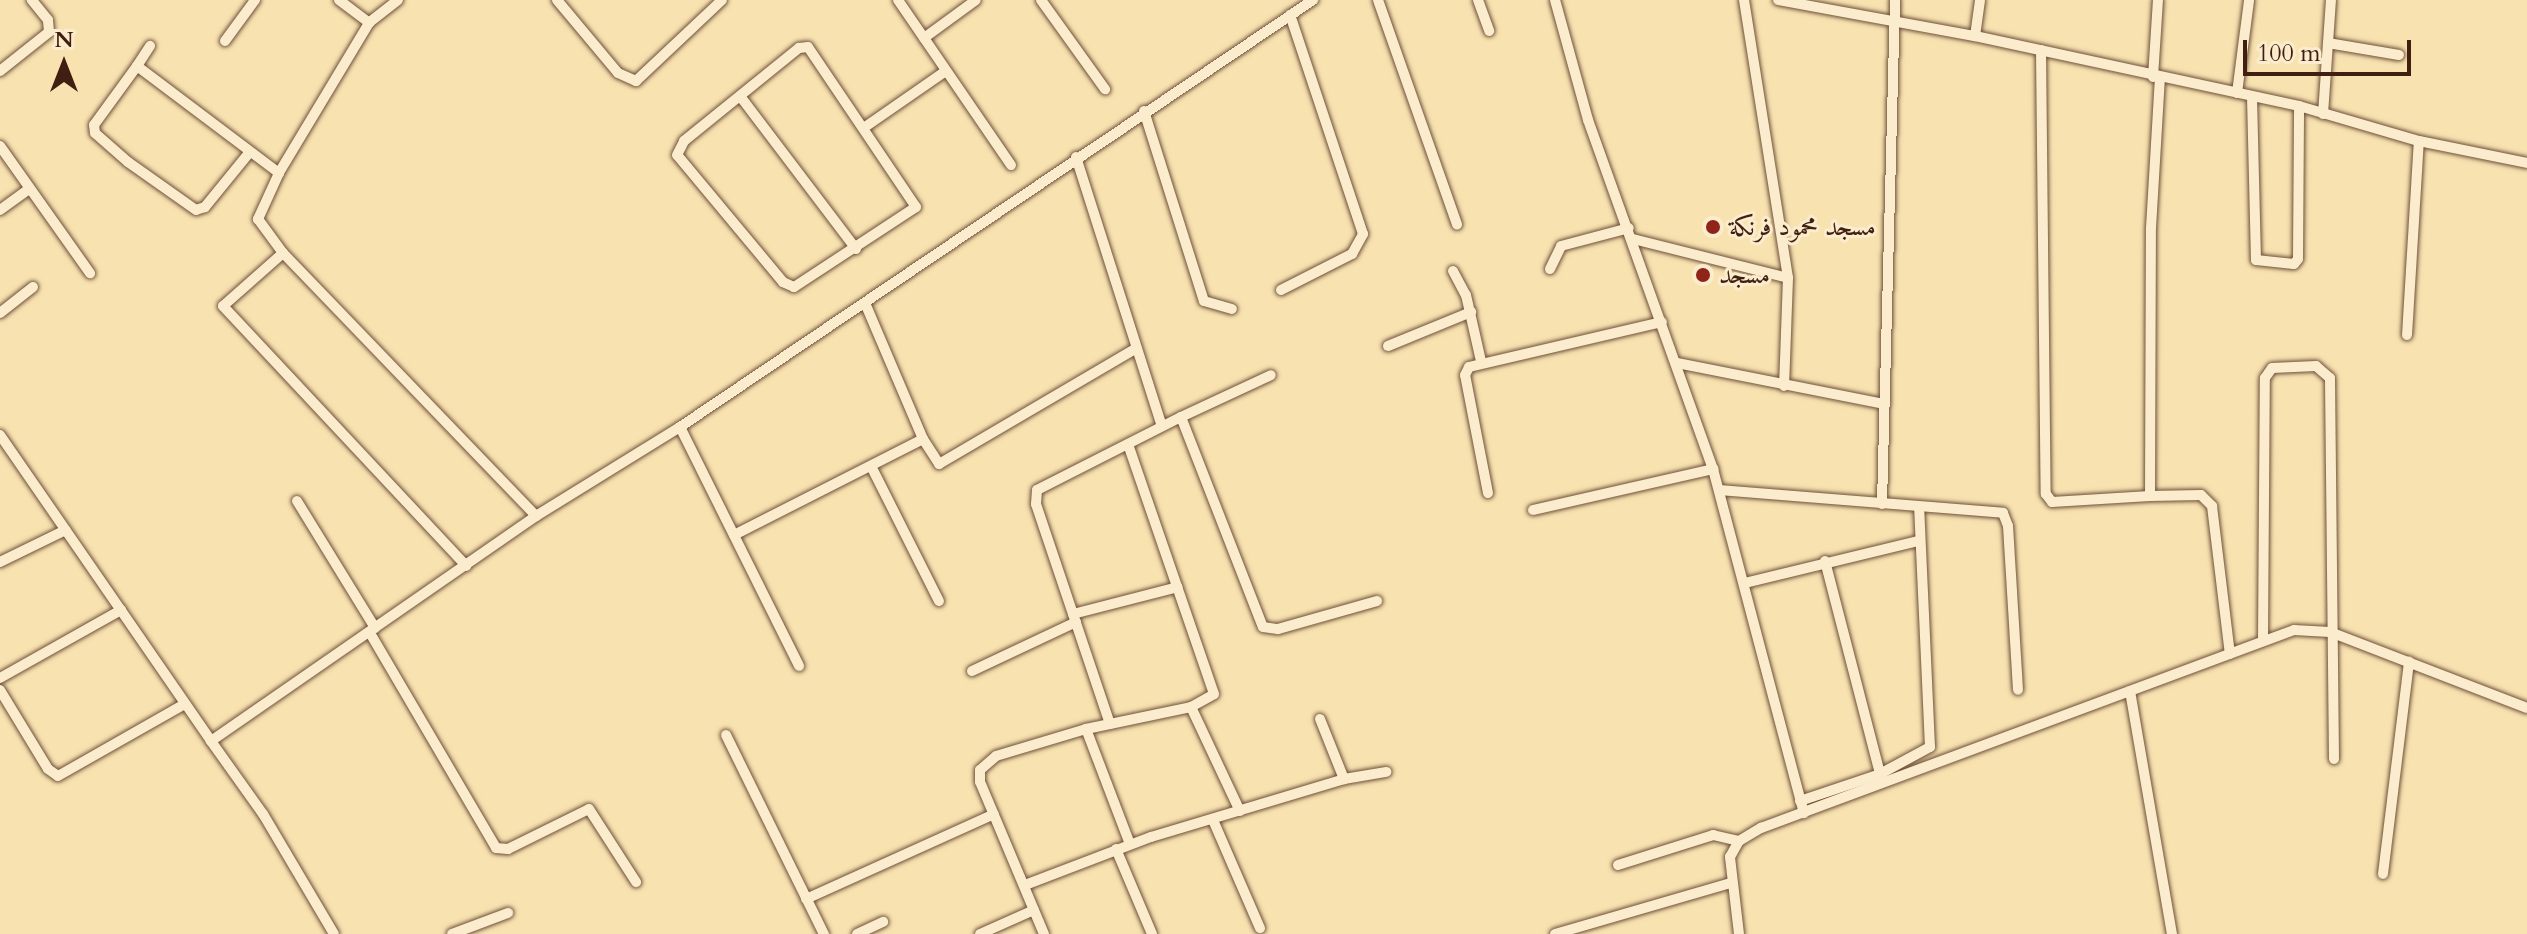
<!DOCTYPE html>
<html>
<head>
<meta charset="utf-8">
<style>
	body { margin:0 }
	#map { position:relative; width:2527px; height:934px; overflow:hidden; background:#f8e2b0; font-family:Cardo,Amiri,serif }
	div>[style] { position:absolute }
	.roads { filter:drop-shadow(0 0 2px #6e503a) drop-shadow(0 0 2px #6e503a) }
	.minor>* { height:10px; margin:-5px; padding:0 5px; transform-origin:5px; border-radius:5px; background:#faeccc }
	.dots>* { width:22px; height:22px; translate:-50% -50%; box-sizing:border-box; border:4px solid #faeccc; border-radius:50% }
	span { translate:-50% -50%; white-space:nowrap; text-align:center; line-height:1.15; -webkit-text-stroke:6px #faeccc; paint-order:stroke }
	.poi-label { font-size:26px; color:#401f12 }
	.left { translate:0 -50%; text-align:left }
	.north { position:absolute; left:24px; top:24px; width:80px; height:80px; -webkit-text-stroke:6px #faeccc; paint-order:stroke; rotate:0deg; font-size:22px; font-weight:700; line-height:32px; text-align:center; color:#401f12 }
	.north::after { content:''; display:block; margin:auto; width:28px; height:36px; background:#401f12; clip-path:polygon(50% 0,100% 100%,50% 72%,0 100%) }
	.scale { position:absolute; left:2243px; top:40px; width:168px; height:36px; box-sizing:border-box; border:4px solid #401f12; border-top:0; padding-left:10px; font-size:24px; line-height:28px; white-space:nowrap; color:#401f12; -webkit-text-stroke:6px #faeccc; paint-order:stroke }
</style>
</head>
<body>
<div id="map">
	<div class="roads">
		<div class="minor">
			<i style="left:339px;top:0;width:38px;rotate:37deg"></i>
			<i style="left:398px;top:0;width:37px;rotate:142deg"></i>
			<i style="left:369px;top:23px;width:175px;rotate:121deg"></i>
			<i style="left:279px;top:173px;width:51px;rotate:114.5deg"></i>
			<i style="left:258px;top:219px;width:42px;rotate:53.7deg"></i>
			<i style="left:283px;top:253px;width:365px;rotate:46.1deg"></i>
			<i style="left:557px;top:0;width:95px;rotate:50.1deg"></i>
			<i style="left:618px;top:73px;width:20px;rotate:24deg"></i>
			<i style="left:636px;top:81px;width:118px;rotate:-43.3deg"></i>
			<i style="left:898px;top:0;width:200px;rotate:55.6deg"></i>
			<i style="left:1041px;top:0;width:110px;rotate:54.3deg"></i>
			<i style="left:1378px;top:0;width:238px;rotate:70.6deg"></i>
			<i style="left:1478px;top:0;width:33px;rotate:70deg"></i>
			<i style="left:1555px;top:0;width:124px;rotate:74.6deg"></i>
			<i style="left:1588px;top:120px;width:371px;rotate:70.3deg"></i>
			<i style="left:1713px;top:469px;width:356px;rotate:75.2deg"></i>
			<i style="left:1744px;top:0;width:281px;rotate:81deg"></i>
			<i style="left:1788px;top:278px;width:108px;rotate:92.1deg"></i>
			<i style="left:1778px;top:0;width:200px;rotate:10.4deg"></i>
			<i style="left:1975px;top:36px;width:331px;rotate:12.2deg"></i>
			<i style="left:2299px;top:106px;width:125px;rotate:16.3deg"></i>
			<i style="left:2419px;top:141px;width:110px;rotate:11.5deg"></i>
			<i style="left:1975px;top:36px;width:36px;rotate:-82deg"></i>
			<i style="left:924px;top:38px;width:64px;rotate:-36.2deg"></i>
			<i style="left:225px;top:41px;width:51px;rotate:-53.8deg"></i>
			<i style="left:2328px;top:43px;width:72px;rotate:9.6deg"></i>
			<i style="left:808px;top:47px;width:193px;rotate:56deg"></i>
			<i style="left:916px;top:207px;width:146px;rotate:146.7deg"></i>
			<i style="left:794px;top:287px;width:12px;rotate:-156deg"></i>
			<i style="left:783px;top:282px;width:165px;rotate:-129.8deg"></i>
			<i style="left:677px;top:155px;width:16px;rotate:-63deg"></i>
			<i style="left:684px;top:141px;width:148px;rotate:-39deg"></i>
			<i style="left:799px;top:48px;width:9px;rotate:-6deg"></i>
			<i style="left:2041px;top:50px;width:444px;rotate:89.4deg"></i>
			<i style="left:2046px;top:494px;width:10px;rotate:53deg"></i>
			<i style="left:2052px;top:502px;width:98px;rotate:-3.5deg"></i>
			<i style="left:2150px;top:496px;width:268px;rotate:-89.8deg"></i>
			<i style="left:2151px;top:228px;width:150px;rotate:-86.6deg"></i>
			<i style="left:137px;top:66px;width:24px;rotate:-57deg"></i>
			<i style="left:0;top:71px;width:63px;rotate:-38.5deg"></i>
			<i style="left:49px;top:32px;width:12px;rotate:-95deg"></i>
			<i style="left:48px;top:20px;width:26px;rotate:-129deg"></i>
			<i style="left:2153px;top:77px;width:77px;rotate:-86.3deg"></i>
			<i style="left:2237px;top:93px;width:94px;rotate:-82.6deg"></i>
			<i style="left:740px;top:96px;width:192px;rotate:52.8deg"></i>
			<i style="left:2252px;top:97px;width:163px;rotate:88.6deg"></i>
			<i style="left:2256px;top:260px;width:38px;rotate:6deg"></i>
			<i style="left:2294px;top:264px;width:6px;rotate:-51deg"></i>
			<i style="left:2298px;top:259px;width:153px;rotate:-89.6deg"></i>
			<i style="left:1144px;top:111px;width:199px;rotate:72.5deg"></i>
			<i style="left:1204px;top:301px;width:29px;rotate:16deg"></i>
			<i style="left:2323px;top:114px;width:114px;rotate:-86deg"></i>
			<i style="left:865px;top:127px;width:98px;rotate:-34.7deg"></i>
			<i style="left:0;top:146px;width:156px;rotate:54.7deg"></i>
			<i style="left:249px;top:153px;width:70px;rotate:129.2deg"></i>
			<i style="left:205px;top:207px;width:9px;rotate:162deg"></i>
			<i style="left:196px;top:210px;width:83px;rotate:-144.8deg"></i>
			<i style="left:128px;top:162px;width:44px;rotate:-138.7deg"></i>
			<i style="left:95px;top:133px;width:8px;rotate:-97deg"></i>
			<i style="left:94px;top:125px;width:73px;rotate:-53.9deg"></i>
			<i style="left:137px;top:66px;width:178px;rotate:37deg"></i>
			<i style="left:1076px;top:157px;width:282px;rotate:72.3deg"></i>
			<i style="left:0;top:210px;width:36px;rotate:-36deg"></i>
			<i style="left:1633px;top:239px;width:160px;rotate:14.1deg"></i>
			<i style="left:283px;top:253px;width:80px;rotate:138.5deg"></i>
			<i style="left:223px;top:306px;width:356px;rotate:46.9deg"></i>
			<i style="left:1550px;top:269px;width:25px;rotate:-64deg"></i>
			<i style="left:1561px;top:246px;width:70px;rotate:-14.8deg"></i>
			<i style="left:1453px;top:271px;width:27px;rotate:62deg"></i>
			<i style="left:1466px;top:295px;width:68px;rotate:77.2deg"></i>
			<i style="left:1281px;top:290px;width:80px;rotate:-26.9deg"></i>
			<i style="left:1352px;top:254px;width:23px;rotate:-61deg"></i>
			<i style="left:1363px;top:234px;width:231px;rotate:-108.4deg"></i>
			<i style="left:865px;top:303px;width:148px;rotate:66.9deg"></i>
			<i style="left:923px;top:439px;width:30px;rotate:57deg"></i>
			<i style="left:939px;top:464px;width:229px;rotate:-30.4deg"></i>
			<i style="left:0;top:313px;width:42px;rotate:-38.2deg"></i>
			<i style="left:2407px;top:335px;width:194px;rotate:-86.5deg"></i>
			<i style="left:1388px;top:346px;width:90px;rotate:-22.3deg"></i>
			<i style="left:1677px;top:363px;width:212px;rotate:11.2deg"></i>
			<i style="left:1181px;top:417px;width:99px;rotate:-25deg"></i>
			<i style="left:680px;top:427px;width:267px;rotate:63.5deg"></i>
			<i style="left:0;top:435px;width:372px;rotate:55.4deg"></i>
			<i style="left:872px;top:468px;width:149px;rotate:63.3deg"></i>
			<i style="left:1719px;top:490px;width:285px;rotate:4.6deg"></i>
			<i style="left:2003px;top:513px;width:14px;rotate:69deg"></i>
			<i style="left:2008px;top:526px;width:164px;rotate:86.5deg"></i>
			<i style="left:1488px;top:493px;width:120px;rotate:-101deg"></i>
			<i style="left:1465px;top:375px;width:9px;rotate:-63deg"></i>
			<i style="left:1469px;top:367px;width:198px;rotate:-13.1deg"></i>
			<i style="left:2150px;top:496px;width:51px;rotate:-1.1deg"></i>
			<i style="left:2201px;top:495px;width:16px;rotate:45deg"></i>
			<i style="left:2212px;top:506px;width:149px;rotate:83.1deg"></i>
			<i style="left:297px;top:501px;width:149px;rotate:58.4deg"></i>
			<i style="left:1882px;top:504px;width:504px;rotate:-88.52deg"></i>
			<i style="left:1533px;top:510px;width:185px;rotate:-12.8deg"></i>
			<i style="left:734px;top:535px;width:212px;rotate:-26.9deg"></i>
			<i style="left:1825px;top:561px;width:220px;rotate:75.5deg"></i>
			<i style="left:0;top:562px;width:73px;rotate:-25.9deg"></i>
			<i style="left:1745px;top:583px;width:179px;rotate:-13.6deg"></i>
			<i style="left:1073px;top:614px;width:108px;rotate:-14.4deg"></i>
			<i style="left:370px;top:633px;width:249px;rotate:59.6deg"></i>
			<i style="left:496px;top:848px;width:12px;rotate:5deg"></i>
			<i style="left:508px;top:849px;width:90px;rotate:-26.3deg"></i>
			<i style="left:589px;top:809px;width:87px;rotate:57.2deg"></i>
			<i style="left:2263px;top:641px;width:263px;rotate:-89.6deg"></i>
			<i style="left:2265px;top:378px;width:12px;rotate:-55deg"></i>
			<i style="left:2272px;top:368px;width:44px;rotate:-2.6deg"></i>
			<i style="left:2316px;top:366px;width:18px;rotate:41deg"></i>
			<i style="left:2330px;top:378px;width:381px;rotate:89.4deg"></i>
			<i style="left:972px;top:671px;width:115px;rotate:-25.2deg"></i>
			<i style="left:0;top:678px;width:139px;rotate:-29.3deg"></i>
			<i style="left:0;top:690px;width:92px;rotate:58.7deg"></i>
			<i style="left:48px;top:769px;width:12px;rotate:35deg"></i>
			<i style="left:58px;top:776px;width:146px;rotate:-29.6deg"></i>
			<i style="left:2130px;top:691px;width:247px;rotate:80.2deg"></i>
			<i style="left:1191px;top:707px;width:115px;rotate:64.8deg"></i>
			<i style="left:1320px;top:719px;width:65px;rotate:68.2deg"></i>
			<i style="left:1110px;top:724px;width:232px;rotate:-108.6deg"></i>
			<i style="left:1036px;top:504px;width:14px;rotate:-86deg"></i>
			<i style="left:1037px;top:490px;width:161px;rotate:-26.9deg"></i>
			<i style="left:1181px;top:417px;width:225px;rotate:68.7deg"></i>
			<i style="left:1263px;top:627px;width:15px;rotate:8deg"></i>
			<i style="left:1278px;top:629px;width:103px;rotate:-15.8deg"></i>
			<i style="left:1086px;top:729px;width:123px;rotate:69.1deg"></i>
			<i style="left:726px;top:735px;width:222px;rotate:63.8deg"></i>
			<i style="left:1800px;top:801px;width:84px;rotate:-18.6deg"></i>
			<i style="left:1880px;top:774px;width:57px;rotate:-28.4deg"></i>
			<i style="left:1930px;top:747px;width:240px;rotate:-92.6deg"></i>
			<i style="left:1213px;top:820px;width:118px;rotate:66.5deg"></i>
			<i style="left:1116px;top:849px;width:92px;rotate:67deg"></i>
			<i style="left:1618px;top:865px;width:100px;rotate:-17.5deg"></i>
			<i style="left:1713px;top:835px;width:27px;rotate:13deg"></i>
			<i style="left:2383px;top:874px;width:214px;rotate:-83deg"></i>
			<i style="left:1025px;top:885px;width:135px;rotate:-20.9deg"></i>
			<i style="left:1151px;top:837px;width:202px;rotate:-16.7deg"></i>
			<i style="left:1344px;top:779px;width:43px;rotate:-9.5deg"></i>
			<i style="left:806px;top:899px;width:206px;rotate:-24.3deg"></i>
			<i style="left:334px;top:934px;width:139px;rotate:-120.6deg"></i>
			<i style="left:263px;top:814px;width:90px;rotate:-125.5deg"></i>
			<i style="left:211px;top:741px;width:395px;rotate:-34.7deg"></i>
			<i style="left:536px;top:516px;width:169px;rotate:-31.7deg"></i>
			<i style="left:680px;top:427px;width:764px;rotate:-34deg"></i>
			<i style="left:452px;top:934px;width:60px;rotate:-20.6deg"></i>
			<i style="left:857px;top:934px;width:29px;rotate:-25deg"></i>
			<i style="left:980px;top:934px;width:59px;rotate:-24deg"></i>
			<i style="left:1044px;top:934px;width:165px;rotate:-112.8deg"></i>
			<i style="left:980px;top:782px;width:12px;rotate:-90deg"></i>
			<i style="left:980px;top:770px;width:21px;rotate:-41deg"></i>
			<i style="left:996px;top:756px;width:94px;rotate:-16.7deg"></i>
			<i style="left:1086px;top:729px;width:107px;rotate:-11.8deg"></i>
			<i style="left:1191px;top:707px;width:26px;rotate:-29deg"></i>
			<i style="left:1214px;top:694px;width:264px;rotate:-109deg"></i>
			<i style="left:1555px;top:934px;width:182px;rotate:-16.2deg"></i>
			<i style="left:1739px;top:934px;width:78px;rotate:-96.7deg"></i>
			<i style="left:1730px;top:857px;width:18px;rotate:-61deg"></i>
			<i style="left:1739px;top:841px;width:26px;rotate:-31deg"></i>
			<i style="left:1761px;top:828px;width:569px;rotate:-20.38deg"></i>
			<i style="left:2294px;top:630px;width:36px;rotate:3deg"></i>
			<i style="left:2330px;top:632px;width:211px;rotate:21.1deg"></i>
		</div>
	</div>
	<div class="dots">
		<i style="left:1713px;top:227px;background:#8f2418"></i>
		<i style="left:1703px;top:275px;background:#8f2418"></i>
	</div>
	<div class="poi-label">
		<span class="left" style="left:1729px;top:227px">مسجد محمود فرنكة</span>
		<span class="left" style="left:1719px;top:275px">مسجد</span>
	</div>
	<div class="north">N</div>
	<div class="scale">100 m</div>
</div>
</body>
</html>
